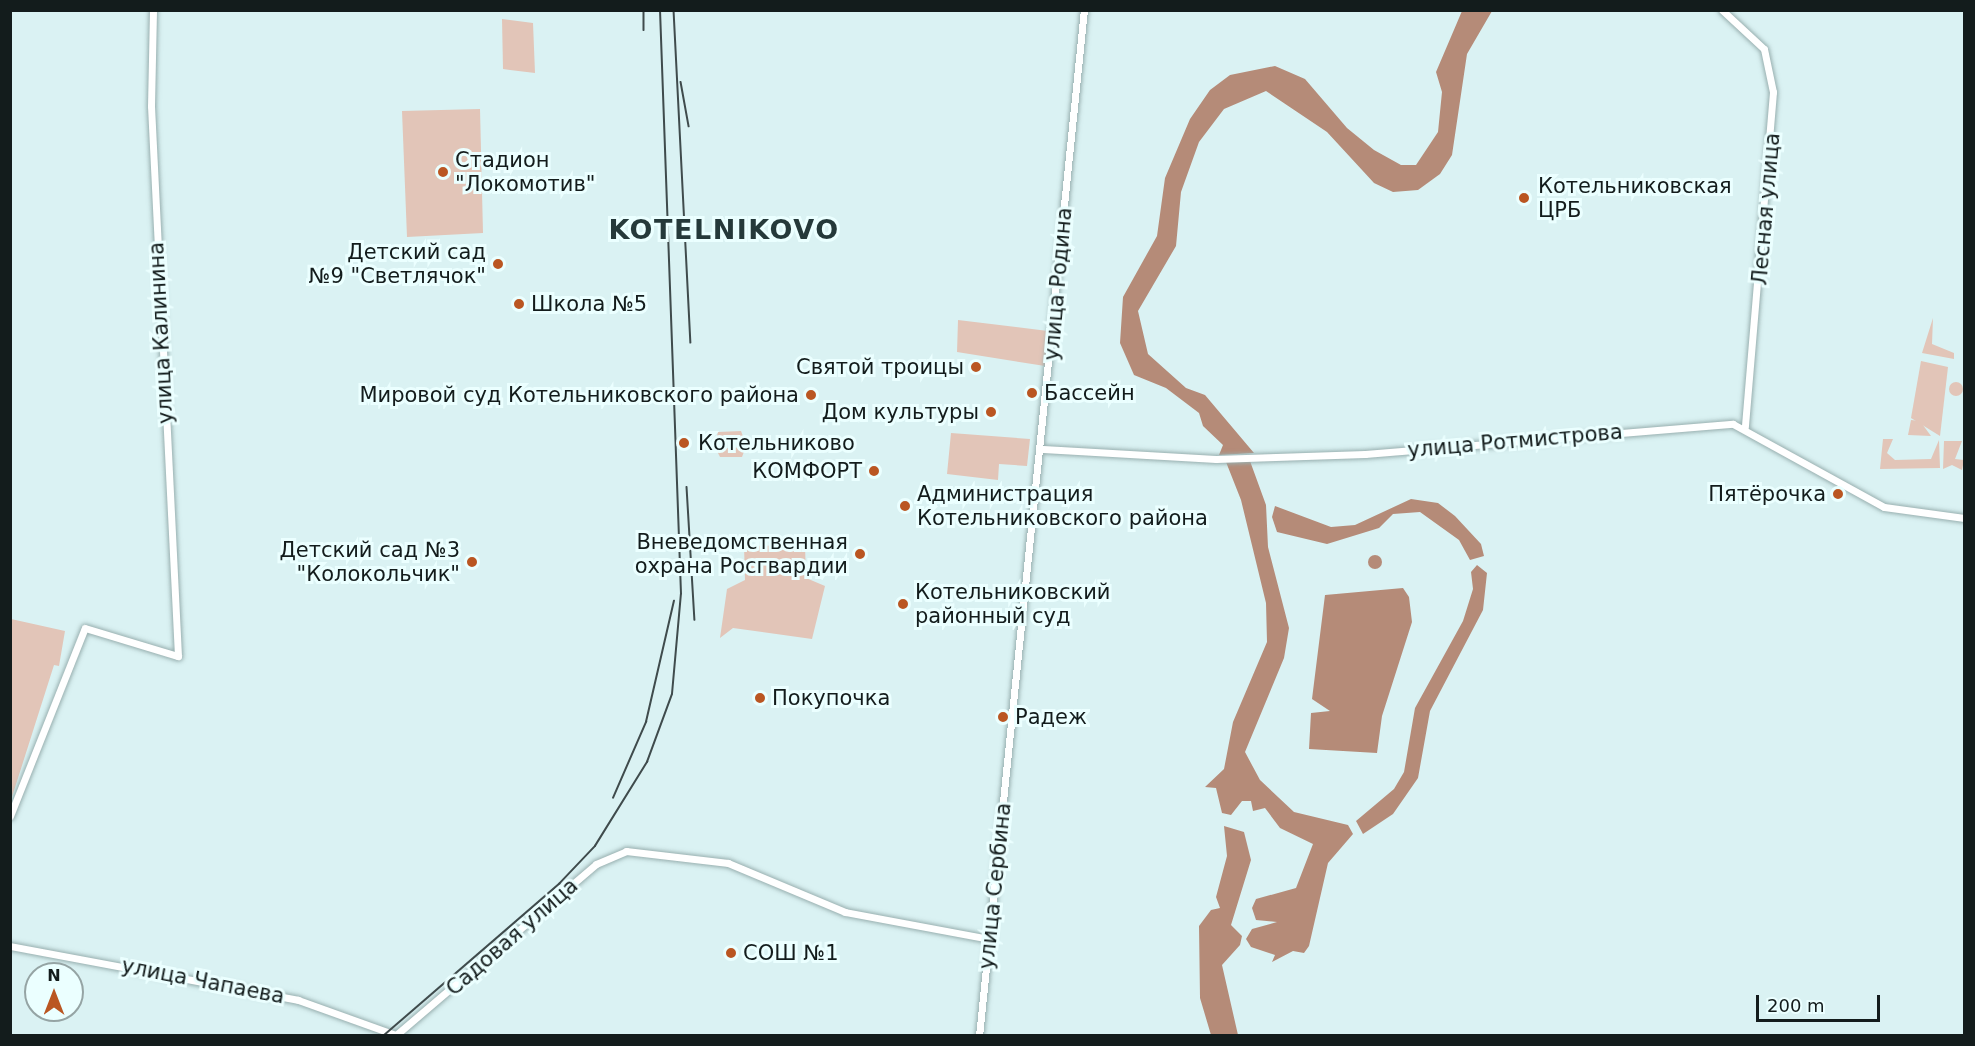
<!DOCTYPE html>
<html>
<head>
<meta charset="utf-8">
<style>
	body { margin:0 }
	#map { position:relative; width:1975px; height:1046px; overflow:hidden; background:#daf2f3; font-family:"DejaVu Sans",sans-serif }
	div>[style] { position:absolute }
	.green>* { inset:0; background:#e2c5b8 }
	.round { border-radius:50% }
	.water>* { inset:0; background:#b58b78 }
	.roads { filter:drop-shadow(0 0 2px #98afaf) drop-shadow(0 0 2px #98afaf) }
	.secondary>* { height:7px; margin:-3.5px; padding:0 3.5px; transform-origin:3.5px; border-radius:3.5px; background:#fff }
	.rail>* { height:1.5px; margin:-0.75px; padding:0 0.75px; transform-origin:0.75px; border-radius:0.75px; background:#3f4b4c }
	.dots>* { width:16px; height:16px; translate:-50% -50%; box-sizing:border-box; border:3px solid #ebffff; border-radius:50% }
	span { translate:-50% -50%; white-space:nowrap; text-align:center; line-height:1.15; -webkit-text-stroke:6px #ebffff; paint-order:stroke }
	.poi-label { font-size:21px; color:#131c1c }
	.left { translate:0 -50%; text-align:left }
	.right { translate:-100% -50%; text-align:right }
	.street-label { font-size:21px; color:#131c1c }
	.district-label { font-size:27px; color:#25393a; font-weight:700; letter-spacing:1.5px }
	.frame { position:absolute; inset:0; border:12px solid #131c1c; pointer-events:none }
	.north { position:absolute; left:24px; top:962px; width:60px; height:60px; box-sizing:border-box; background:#ebffff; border:2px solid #95a4a4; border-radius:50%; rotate:0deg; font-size:16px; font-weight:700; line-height:24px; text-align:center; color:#131c1c }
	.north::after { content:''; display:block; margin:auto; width:21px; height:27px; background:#ba5622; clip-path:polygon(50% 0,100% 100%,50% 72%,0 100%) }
	.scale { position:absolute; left:1756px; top:995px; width:124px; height:27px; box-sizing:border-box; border:3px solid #131c1c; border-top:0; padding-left:8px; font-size:18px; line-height:21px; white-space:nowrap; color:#131c1c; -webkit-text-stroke:4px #ebffff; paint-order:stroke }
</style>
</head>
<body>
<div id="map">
	<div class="green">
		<i style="clip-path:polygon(502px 19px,533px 23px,535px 73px,503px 69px)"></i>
		<i style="clip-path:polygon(480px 109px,483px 233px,407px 237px,402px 111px)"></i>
		<i style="clip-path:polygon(1933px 318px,1932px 344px,1954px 353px,1954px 359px,1922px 353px)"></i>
		<i style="clip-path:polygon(958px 320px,1048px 331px,1045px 366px,957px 352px)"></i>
		<i style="clip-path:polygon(1921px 361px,1948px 367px,1940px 436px,1911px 418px)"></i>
		<i class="round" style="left:1949px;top:382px;width:14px;height:14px"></i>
		<i style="clip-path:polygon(1911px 420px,1920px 421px,1931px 436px,1908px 435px)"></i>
		<i style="clip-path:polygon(741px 431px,744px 439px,716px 440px,718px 432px)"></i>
		<i style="clip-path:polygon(951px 433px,1030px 439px,1027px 466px,999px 464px,998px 480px,947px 474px)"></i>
		<i style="clip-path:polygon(1883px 439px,1893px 439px,1887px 453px,1895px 460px,1931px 459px,1939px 440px,1940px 468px,1880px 469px)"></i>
		<i style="clip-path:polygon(1944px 441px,1962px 441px,1955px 459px,1964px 460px,1962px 470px,1952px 465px,1943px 469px)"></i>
		<i style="clip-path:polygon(716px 449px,744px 447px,745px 449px,742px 457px,720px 457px)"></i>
		<i style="clip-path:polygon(805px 545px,806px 578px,825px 586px,812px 639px,733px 628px,720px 638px,727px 589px,745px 580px,744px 546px)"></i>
		<i style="clip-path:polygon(11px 619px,65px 631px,59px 666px,54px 665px,11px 800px)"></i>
	</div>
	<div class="water">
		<i style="clip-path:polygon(1462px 11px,1492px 11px,1467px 54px,1452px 155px,1440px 174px,1418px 190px,1393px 192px,1374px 183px,1327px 132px,1266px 91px,1224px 109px,1199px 142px,1181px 192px,1176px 246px,1138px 311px,1148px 354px,1186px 388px,1205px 395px,1254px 453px,1219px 455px,1223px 445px,1203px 426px,1199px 413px,1166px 388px,1134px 375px,1120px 343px,1123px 297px,1157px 236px,1165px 178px,1190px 119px,1210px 90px,1230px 75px,1275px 66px,1305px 79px,1347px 128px,1374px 150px,1401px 165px,1416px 165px,1438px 132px,1442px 92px,1436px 72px)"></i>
		<i style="clip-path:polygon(1250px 461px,1266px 505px,1268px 547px,1289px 628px,1284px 658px,1245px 752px,1260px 780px,1294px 812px,1348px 825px,1353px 834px,1328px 863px,1309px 946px,1304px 953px,1293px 951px,1272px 962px,1275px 955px,1251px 947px,1246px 939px,1252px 929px,1277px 922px,1256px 920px,1252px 908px,1256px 899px,1296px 888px,1313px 844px,1280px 828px,1265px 808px,1253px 811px,1251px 801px,1242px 801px,1231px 815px,1222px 813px,1216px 788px,1205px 787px,1224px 769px,1233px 722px,1267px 642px,1266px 603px,1241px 500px,1226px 462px)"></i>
		<i style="clip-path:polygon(1411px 499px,1438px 503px,1455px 516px,1481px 544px,1484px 556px,1470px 560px,1459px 540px,1420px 512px,1393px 514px,1379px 528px,1327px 544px,1277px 532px,1272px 517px,1275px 506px,1331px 527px,1355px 525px)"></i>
		<i class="round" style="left:1368px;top:555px;width:14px;height:14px"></i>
		<i style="clip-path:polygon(1477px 565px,1487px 573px,1483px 610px,1430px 711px,1418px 778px,1393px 814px,1363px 834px,1356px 821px,1394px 789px,1404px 772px,1415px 708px,1463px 621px,1473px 589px,1471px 572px)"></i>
		<i style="clip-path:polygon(1403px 588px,1409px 597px,1412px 622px,1382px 716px,1377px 753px,1309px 749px,1311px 713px,1330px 711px,1312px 699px,1325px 595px)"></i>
		<i style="clip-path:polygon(1224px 826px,1244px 832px,1251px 860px,1231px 925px,1242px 936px,1240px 945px,1222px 965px,1238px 1035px,1211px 1035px,1200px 998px,1199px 926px,1211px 910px,1220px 908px,1216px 897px,1227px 856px)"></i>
	</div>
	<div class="roads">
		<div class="secondary">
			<i style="left:1722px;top:10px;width:57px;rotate:42.9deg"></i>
			<i style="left:1764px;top:49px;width:44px;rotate:78.2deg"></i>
			<i style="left:1773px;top:92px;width:336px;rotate:94.8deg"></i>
			<i style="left:1043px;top:449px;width:173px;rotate:3.3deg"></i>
			<i style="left:1216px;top:459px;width:149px;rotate:-1.9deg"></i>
			<i style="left:1365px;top:454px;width:369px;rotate:-4.7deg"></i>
			<i style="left:1733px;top:424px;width:172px;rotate:28.8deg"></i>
			<i style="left:1884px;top:507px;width:81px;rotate:7.8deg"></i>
			<i style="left:10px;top:816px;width:202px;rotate:-68.3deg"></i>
			<i style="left:85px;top:628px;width:97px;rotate:16.8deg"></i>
			<i style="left:178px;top:656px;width:551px;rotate:-92.81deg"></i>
			<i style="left:151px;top:106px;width:96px;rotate:-88.8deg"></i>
			<i style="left:10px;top:946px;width:293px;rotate:10.6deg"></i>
			<i style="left:298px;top:1000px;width:104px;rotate:19.7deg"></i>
			<i style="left:396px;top:1035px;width:263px;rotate:-40.5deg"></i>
			<i style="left:596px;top:864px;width:33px;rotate:-23deg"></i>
			<i style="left:626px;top:851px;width:103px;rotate:6.7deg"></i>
			<i style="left:728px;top:863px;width:127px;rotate:22.7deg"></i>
			<i style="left:845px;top:912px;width:147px;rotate:10.6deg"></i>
			<i style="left:979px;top:1036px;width:1031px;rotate:-84.16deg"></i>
		</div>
	</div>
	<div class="rail">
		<i style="left:644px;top:10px;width:20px;rotate:90deg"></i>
		<i style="left:674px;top:10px;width:333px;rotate:87.1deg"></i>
		<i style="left:681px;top:82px;width:45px;rotate:79.7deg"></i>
		<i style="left:687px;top:487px;width:133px;rotate:86.6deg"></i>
		<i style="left:613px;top:798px;width:83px;rotate:-66.5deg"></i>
		<i style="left:646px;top:722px;width:124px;rotate:-77deg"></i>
		<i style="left:383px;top:1036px;width:233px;rotate:-40.8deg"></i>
		<i style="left:559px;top:884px;width:52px;rotate:-46.5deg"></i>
		<i style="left:595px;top:846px;width:99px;rotate:-58.2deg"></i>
		<i style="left:647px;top:762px;width:72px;rotate:-69.8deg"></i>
		<i style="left:672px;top:694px;width:100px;rotate:-84.9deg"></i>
		<i style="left:681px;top:594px;width:584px;rotate:-92.06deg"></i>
	</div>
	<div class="dots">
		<i style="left:443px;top:172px;background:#ba5622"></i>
		<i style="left:1524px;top:198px;background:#ba5622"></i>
		<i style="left:498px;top:264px;background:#ba5622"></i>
		<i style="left:519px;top:304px;background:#ba5622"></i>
		<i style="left:976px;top:367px;background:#ba5622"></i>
		<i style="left:1032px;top:393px;background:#ba5622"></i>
		<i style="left:811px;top:395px;background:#ba5622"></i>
		<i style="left:991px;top:412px;background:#ba5622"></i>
		<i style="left:684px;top:443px;background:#ba5622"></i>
		<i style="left:874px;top:471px;background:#ba5622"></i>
		<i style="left:1838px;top:494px;background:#ba5622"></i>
		<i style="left:905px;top:506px;background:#ba5622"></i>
		<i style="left:860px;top:554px;background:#ba5622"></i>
		<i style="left:472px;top:562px;background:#ba5622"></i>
		<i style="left:903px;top:604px;background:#ba5622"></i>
		<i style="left:760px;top:698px;background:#ba5622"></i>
		<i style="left:1003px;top:717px;background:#ba5622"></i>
		<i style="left:731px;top:953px;background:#ba5622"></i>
	</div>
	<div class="poi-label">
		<span class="left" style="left:455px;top:172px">Стадион<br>"Локомотив"</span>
		<span class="left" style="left:1538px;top:198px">Котельниковская<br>ЦРБ</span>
		<span class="right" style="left:486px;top:264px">Детский сад<br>№9 "Светлячок"</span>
		<span class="left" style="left:531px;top:304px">Школа №5</span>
		<span class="right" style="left:964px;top:367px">Святой троицы</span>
		<span class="left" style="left:1044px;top:393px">Бассейн</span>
		<span class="right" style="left:799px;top:395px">Мировой суд Котельниковского района</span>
		<span class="right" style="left:979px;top:412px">Дом культуры</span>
		<span class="left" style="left:698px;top:443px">Котельниково</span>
		<span class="right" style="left:862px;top:471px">КОМФОРТ</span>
		<span class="left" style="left:917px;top:506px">Администрация<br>Котельниковского района</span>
		<span class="right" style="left:1826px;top:494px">Пятёрочка</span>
		<span class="right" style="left:848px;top:554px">Вневедомственная<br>охрана Росгвардии</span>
		<span class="right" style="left:460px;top:562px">Детский сад №3<br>"Колокольчик"</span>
		<span class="left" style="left:915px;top:604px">Котельниковский<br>районный суд</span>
		<span class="left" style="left:772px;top:698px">Покупочка</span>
		<span class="left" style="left:1015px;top:717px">Радеж</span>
		<span class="left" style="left:743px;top:953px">СОШ №1</span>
	</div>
	<div class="street-label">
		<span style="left:1766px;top:209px;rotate:-85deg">Лесная улица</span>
		<span style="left:1058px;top:284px;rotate:-85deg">улица Родина</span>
		<span style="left:161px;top:333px;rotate:-93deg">улица Калинина</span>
		<span style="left:1515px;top:441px;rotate:-5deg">улица Ротмистрова</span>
		<span style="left:995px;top:886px;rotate:-84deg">улица Сербина</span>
		<span style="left:512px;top:937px;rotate:-41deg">Садовая улица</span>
		<span style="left:203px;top:981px;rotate:11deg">улица Чапаева</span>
	</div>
	<div class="district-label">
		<span style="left:724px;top:230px">KOTELNIKOVO</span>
	</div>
	<div class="frame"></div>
	<div class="north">N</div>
	<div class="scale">200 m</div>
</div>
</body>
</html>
